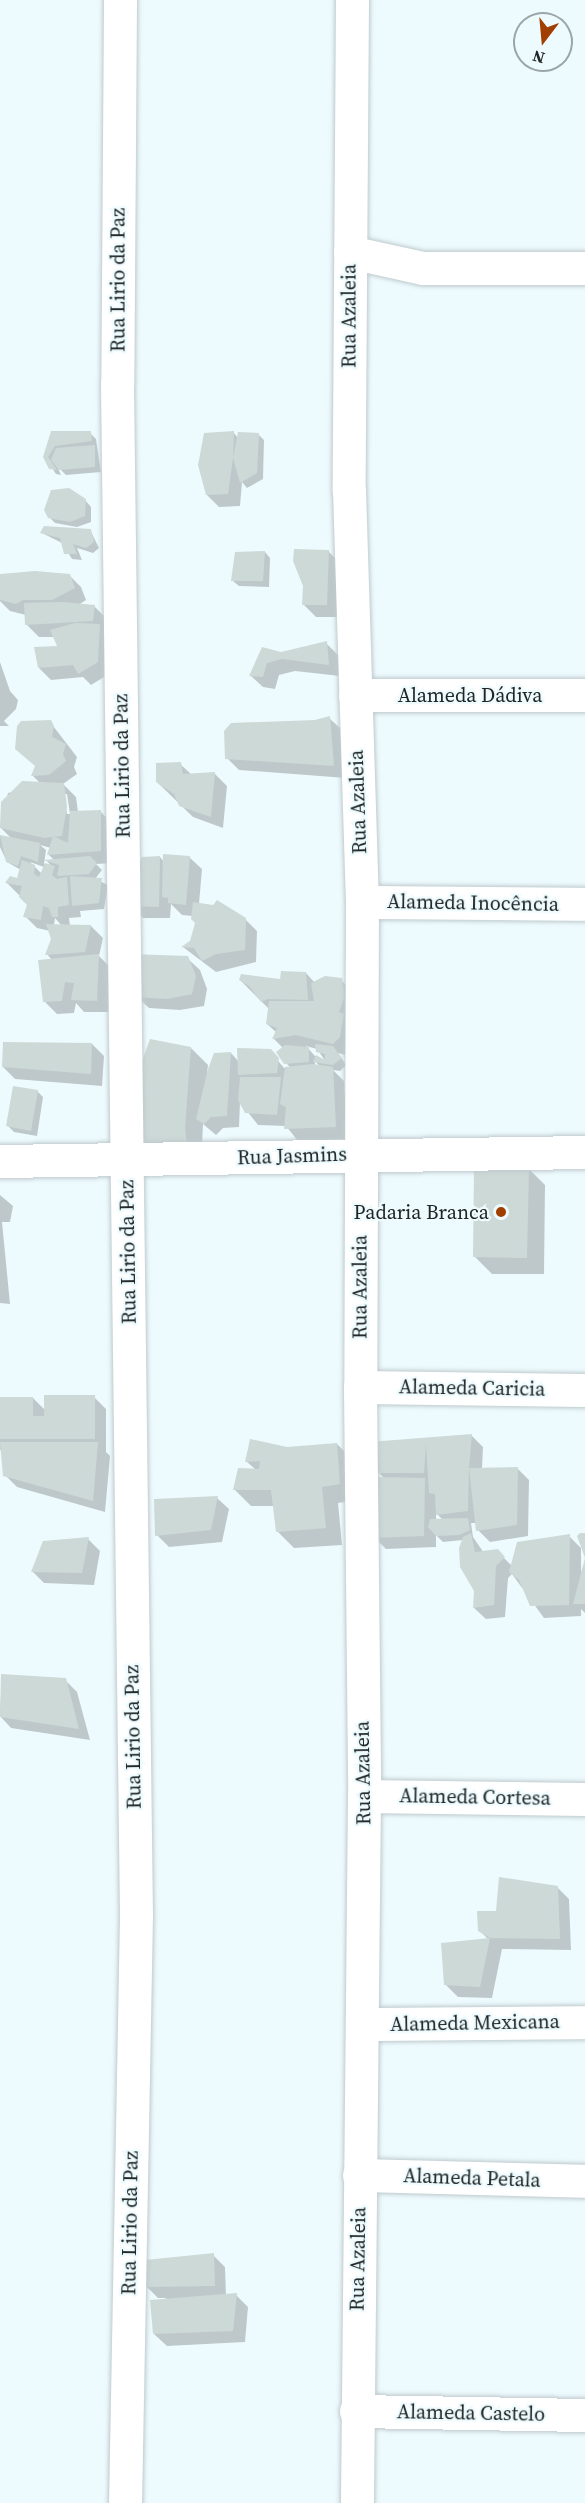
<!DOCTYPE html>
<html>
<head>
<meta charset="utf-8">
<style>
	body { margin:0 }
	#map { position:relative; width:585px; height:2503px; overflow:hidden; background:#eefbfe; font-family:"Source Serif 4",serif }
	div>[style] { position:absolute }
	.shadow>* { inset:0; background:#0003 }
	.building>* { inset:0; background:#cdd9d6 }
	.roads { filter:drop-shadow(0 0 2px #becacd) drop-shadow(0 0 2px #becacd) }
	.minor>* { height:33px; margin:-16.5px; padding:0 16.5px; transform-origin:16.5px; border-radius:16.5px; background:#fff }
	.dots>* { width:16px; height:16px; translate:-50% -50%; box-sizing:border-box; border:3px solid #eefbfe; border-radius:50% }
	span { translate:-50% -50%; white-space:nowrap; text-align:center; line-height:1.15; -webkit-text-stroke:4.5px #eefbfe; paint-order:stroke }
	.street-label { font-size:20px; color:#202526 }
	.poi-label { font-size:20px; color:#202526 }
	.right { translate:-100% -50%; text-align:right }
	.north { position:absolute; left:513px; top:12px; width:60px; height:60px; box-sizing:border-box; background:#eefbfe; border:2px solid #9ca5a8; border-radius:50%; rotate:196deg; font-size:16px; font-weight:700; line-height:24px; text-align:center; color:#202526 }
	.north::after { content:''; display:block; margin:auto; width:21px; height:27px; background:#a13e01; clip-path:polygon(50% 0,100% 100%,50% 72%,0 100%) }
</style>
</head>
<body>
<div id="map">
	<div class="shadow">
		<i style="clip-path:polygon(233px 432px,238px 438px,258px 434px,264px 440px,263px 479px,247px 488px,242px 482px,240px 506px,219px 507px,207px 495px)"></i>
		<i style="clip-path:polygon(52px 433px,90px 433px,96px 439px,101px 472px,66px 475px,57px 466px,61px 475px,56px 474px,45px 457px)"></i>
		<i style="clip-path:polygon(85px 500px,91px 507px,91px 522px,77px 527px,55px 523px,49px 517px)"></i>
		<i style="clip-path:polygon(90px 530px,99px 548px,93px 553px,77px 548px,82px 560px,72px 559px,62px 543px,42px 533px)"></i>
		<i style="clip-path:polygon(328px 551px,340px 563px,338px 617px,316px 617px,304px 605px)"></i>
		<i style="clip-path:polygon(265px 552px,270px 558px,269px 587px,239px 586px,233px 581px)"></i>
		<i style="clip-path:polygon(0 575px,69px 575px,81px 587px,86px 600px,77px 606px,94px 606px,106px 618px,109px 674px,91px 685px,83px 677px,51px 680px,39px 668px,59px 648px,55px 637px,39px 637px,27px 625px,26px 615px,10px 611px,0 601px)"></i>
		<i style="clip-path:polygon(326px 643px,338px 655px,340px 676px,295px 671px,279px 675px,275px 689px,263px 687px,251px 676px,263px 649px,281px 654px)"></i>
		<i style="clip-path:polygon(0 662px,10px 691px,18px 700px,16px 709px,4px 721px,9px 726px,0 726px)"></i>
		<i style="clip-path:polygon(329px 718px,341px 729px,346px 778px,239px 770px,227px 758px)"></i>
		<i style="clip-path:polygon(evenodd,50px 722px,77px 757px,74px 767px,77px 774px,63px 784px,76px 797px,78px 812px,100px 811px,112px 823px,112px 863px,96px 864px,102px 870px,95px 879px,108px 885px,104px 909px,80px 911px,81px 917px,69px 918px,70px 926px,91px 926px,103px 938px,99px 956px,110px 967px,109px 1012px,84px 1012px,76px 1003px,74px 1013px,57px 1014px,45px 1002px,52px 960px,47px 954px,53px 939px,50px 931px,37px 928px,25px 916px,29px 905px,7px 883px,18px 880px,21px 870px,7px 862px,0 847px,0 836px,12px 839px,0 827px,8px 793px,41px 784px,33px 776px,50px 722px,64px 794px,67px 794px,70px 814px,67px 814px,64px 794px,50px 722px,40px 845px,51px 848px,49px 855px,55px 861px,47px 861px,52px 867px,44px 864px,46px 850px,40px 845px,50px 722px,30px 862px,44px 867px,42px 874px,30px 862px,50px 722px,55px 918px,62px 926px,54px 925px,55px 918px)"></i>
		<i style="clip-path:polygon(180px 764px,192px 775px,215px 774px,227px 786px,223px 828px,193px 817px,157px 782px)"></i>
		<i style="clip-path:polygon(160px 857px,164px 862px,189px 857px,202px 869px,199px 904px,245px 919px,257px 931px,256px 962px,216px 972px,183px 947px,191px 942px,196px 923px,193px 916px,182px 915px,171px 904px,170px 918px,143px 918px,131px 906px)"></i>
		<i style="clip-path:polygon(187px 958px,200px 970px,207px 989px,204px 1006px,180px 1010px,149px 1008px,136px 996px)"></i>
		<i style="clip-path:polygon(evenodd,306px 973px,315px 983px,341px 980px,353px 992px,345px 1055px,338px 1053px,346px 1065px,340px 1071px,333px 1070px,344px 1081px,347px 1139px,298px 1141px,286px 1126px,258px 1125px,240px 1102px,239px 1127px,223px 1128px,216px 1135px,203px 1124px,202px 1146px,152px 1162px,191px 1048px,208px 1065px,207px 1074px,231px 1053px,239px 1062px,270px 1051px,284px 1068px,291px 1068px,286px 1063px,283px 1048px,274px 1039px,277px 1033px,267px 1024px,269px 1009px,240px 980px,281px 981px,306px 973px,306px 1046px,317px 1049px,326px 1062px,315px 1056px,306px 1046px,306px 973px,315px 1061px,322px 1069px,315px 1069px,315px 1061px)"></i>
		<i style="clip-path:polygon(92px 1044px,104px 1056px,102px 1086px,15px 1079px,3px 1067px)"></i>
		<i style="clip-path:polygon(37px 1091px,43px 1097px,37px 1136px,14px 1132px,8px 1126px)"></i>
		<i style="clip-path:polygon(528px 1168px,545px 1185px,544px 1274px,492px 1274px,475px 1257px)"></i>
		<i style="clip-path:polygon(0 1195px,13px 1206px,10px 1222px,2px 1222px,10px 1304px,0 1303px)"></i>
		<i style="clip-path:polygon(94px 1397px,106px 1409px,106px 1452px,110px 1456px,105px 1512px,17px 1487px,5px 1475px,2px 1447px,0 1451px,0 1398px,33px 1398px,46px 1411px)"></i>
		<i style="clip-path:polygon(evenodd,471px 1435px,483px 1447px,482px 1469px,517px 1468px,529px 1480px,528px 1536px,490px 1542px,478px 1530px,477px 1523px,471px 1523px,473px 1537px,484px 1553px,497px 1551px,512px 1566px,569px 1536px,581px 1548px,581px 1572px,585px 1562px,585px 1613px,581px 1609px,581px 1616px,544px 1618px,512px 1574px,508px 1578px,505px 1617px,486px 1619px,474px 1608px,475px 1591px,463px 1540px,443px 1542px,436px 1535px,436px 1547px,386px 1549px,374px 1537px,385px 1479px,379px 1473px,371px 1443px,471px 1435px,436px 1513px,443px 1520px,436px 1520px,436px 1513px)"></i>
		<i style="clip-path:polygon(337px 1444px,354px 1461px,356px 1500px,338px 1503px,342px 1545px,294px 1548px,277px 1531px,274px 1506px,251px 1506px,234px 1489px,256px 1470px,246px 1461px)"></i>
		<i style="clip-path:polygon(217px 1498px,229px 1509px,222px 1542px,169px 1547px,157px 1535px)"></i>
		<i style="clip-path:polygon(88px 1539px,100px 1551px,94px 1585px,44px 1583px,32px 1571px)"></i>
		<i style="clip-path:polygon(2px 1675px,65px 1680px,77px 1692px,90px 1740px,11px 1728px,0 1716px)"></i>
		<i style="clip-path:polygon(557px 1887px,569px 1899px,571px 1950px,502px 1949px,492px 1998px,458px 1997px,446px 1985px,489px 1940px,480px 1931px)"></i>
		<i style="clip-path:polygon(213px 2255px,225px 2267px,226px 2296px,236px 2295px,248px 2307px,245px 2342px,167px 2346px,154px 2334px,166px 2298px,158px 2298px,146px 2286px)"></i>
	</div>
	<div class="building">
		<i style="clip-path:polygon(51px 431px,91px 431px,92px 441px,55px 446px,48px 457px,57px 470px,49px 469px,43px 457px)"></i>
		<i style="clip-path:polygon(234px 431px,233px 458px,238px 432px,259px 433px,257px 473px,240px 483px,233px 458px,228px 494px,206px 495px,198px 465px,204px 433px)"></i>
		<i style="clip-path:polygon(95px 445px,95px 467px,59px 470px,51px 460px,56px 448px)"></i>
		<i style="clip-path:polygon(69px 488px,86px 499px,85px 516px,70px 522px,48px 518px,44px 510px,51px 490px)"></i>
		<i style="clip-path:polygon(44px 526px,91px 529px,94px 542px,86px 548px,73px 544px,77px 554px,64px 554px,60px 538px,40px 533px)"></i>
		<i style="clip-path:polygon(294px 549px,329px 550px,327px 605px,302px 605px,303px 586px,293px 561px)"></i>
		<i style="clip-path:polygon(265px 551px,263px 581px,231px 581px,235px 552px)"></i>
		<i style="clip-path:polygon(35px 571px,70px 574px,75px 588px,52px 600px,23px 600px,16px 604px,0 600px,0 574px)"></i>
		<i style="clip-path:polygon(63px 602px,95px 605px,93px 621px,25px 625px,24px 603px)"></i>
		<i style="clip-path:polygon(75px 623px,100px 624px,98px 662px,78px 674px,73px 665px,38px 668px,34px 647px,57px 646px,50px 630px)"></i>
		<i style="clip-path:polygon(327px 641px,329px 665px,282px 659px,267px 663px,263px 677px,249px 676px,262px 647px,281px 652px)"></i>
		<i style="clip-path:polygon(330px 716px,334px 766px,225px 759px,224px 731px,231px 723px,315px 720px)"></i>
		<i style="clip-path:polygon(51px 720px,54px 726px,52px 737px,66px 744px,63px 754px,66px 761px,49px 775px,31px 776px,35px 766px,15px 749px,17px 726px,21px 721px)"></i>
		<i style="clip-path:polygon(181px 762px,183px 774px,215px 772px,211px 817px,179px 806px,174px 794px,156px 782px,156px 763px)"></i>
		<i style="clip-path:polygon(22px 781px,64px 783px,67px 806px,62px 836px,44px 838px,0 828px,1px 802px)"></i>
		<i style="clip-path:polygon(101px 810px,101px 851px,47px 855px,53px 836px,68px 843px,70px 811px)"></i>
		<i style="clip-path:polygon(0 835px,40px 843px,38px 862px,21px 856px,18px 866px,6px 862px)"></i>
		<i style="clip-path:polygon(163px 854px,190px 856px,186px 905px,168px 903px,168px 898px,162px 897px)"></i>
		<i style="clip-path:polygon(90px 856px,97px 863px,89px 874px,57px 876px,59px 865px,43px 860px)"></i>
		<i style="clip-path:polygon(160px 856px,159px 907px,129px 906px,130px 888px,142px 857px)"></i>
		<i style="clip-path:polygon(22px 860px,35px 865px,34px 874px,39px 877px,45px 863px,55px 866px,52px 875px,57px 879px,67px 877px,69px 905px,58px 907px,58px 917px,52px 917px,49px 908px,43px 906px,41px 920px,23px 917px,27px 905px,19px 897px,22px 886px,5px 883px,10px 876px,17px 878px)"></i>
		<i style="clip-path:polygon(70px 876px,102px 878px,99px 903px,72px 906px)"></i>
		<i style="clip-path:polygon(217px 900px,246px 918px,245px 950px,216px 954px,202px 961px,194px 948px,181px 947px,190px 941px,195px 923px,191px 919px,193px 902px,213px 905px)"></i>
		<i style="clip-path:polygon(46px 924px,91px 925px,85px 952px,45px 955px,51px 939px)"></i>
		<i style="clip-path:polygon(99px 954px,97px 1001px,71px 1000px,74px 983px,65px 982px,62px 1001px,43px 1002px,38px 960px)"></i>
		<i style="clip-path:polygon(130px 954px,188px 956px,196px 976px,192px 994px,167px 999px,135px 997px)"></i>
		<i style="clip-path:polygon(281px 971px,306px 972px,308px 1000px,268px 999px,261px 1002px,249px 986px,239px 980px,241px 974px,280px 979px)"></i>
		<i style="clip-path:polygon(325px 976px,342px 978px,345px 996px,339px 1012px,344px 1014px,340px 1037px,333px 1044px,296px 1035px,272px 1039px,277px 1028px,266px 1024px,269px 1001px,314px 1001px,311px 983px)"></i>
		<i style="clip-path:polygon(150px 1039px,191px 1047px,185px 1128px,188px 1154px,134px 1146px,140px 1067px)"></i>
		<i style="clip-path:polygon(3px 1042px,92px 1043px,91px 1074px,2px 1067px)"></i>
		<i style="clip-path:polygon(315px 1044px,333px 1046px,342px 1058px,333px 1065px,313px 1062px,316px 1055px,325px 1060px,325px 1054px,316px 1052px)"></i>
		<i style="clip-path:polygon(285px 1045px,309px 1047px,309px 1062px,284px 1064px,276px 1052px)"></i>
		<i style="clip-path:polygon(237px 1048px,271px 1049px,279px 1058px,277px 1073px,238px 1075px)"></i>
		<i style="clip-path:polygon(231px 1052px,227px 1116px,211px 1117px,204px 1124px,196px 1119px,208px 1069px,214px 1053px)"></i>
		<i style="clip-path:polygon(313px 1064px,333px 1067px,336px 1127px,284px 1129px,286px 1107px,280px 1104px,285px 1067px)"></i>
		<i style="clip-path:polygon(240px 1077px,281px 1077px,277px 1115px,245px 1113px,238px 1100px)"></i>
		<i style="clip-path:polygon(13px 1086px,38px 1090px,31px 1131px,6px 1126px)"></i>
		<i style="clip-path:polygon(474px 1166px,529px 1167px,527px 1258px,473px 1257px)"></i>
		<i style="clip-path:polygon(44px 1395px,95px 1395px,95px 1439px,0 1439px,0 1397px,33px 1397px,33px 1416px,44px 1416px)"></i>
		<i style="clip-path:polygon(472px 1434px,469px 1468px,518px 1467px,517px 1525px,476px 1531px,469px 1468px,468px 1511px,436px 1515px,435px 1494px,429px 1493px,426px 1444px,424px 1473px,378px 1473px,369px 1442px)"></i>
		<i style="clip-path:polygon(250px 1439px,287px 1447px,337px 1443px,340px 1484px,322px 1487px,326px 1528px,276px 1532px,271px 1490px,233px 1490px,238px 1468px,259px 1469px,260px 1461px,245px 1462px)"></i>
		<i style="clip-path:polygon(0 1442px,98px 1442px,93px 1501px,3px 1476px)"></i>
		<i style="clip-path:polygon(377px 1477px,425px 1478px,424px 1536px,372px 1538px)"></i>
		<i style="clip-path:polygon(218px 1496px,211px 1530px,155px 1536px,154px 1499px)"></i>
		<i style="clip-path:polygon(468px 1518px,470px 1530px,459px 1535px,436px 1536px,428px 1527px,430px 1519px)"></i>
		<i style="clip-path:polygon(471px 1533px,475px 1552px,498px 1549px,505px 1557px,496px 1566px,494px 1605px,473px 1608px,474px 1591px,460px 1567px,459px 1548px,463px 1537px)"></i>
		<i style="clip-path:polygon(580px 1533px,585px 1533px,585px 1604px,573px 1604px,585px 1558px,577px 1536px)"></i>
		<i style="clip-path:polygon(570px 1534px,569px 1605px,530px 1606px,519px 1580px,509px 1572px,517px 1542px)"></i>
		<i style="clip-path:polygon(89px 1537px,82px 1573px,31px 1572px,43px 1541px)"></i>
		<i style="clip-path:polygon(1px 1674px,66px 1678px,79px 1729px,0 1717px)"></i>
		<i style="clip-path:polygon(499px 1877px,558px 1886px,560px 1939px,490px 1938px,478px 1931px,477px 1911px,496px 1911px)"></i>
		<i style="clip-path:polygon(490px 1938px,480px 1987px,444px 1985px,441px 1943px)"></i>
		<i style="clip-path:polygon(214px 2253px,215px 2286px,144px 2287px,145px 2260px)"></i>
		<i style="clip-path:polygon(237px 2293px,233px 2331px,153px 2334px,150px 2300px)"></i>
	</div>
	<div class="roads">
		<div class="minor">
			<i style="left:120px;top:0;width:384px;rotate:90.4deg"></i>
			<i style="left:117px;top:384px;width:1531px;rotate:89.29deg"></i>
			<i style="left:136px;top:1915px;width:588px;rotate:91.07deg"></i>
			<i style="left:352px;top:0;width:490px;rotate:90.4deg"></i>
			<i style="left:349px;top:490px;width:412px;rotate:88.2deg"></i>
			<i style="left:362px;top:902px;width:485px;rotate:90.2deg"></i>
			<i style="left:360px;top:1387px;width:409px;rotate:89.4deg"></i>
			<i style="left:364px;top:1796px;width:707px;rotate:90.57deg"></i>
			<i style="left:350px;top:252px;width:75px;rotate:12.4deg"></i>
			<i style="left:423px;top:268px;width:162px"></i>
			<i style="left:355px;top:695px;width:230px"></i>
			<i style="left:362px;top:902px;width:223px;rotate:0.5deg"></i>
			<i style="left:0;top:1161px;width:585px;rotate:-0.88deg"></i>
			<i style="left:360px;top:1387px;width:225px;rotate:0.8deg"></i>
			<i style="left:364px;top:1796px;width:221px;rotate:0.8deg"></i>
			<i style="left:365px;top:2024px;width:220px;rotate:-0.5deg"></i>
			<i style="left:359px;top:2175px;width:226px;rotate:1.5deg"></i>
			<i style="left:356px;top:2411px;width:229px;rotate:1deg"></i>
		</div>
	</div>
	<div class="dots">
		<i style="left:501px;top:1212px;background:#a13e01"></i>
	</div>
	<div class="street-label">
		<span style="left:118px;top:280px;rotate:-90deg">Rua Lirio da Paz</span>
		<span style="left:349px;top:316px;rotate:-90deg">Rua Azaleia</span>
		<span style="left:470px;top:695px">Alameda Dádiva</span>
		<span style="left:122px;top:766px;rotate:-91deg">Rua Lirio da Paz</span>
		<span style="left:358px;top:802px;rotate:-92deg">Rua Azaleia</span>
		<span style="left:473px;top:903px;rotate:1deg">Alameda Inocência</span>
		<span style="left:292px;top:1156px;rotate:-2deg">Rua Jasmins</span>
		<span style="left:128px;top:1252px;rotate:-91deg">Rua Lirio da Paz</span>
		<span style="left:360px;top:1287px;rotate:-90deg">Rua Azaleia</span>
		<span style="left:472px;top:1388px;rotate:1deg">Alameda Caricia</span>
		<span style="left:133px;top:1737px;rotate:-91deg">Rua Lirio da Paz</span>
		<span style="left:363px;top:1773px;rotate:-91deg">Rua Azaleia</span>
		<span style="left:475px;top:1797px;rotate:1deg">Alameda Cortesa</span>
		<span style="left:475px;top:2023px;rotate:-1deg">Alameda Mexicana</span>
		<span style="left:472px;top:2178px;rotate:2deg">Alameda Petala</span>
		<span style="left:130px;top:2223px;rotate:-89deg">Rua Lirio da Paz</span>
		<span style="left:358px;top:2259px;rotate:-89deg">Rua Azaleia</span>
		<span style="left:471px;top:2413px;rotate:1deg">Alameda Castelo</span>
	</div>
	<div class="poi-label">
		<span class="right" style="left:489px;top:1212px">Padaria Branca</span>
	</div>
	<div class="north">N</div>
</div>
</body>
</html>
